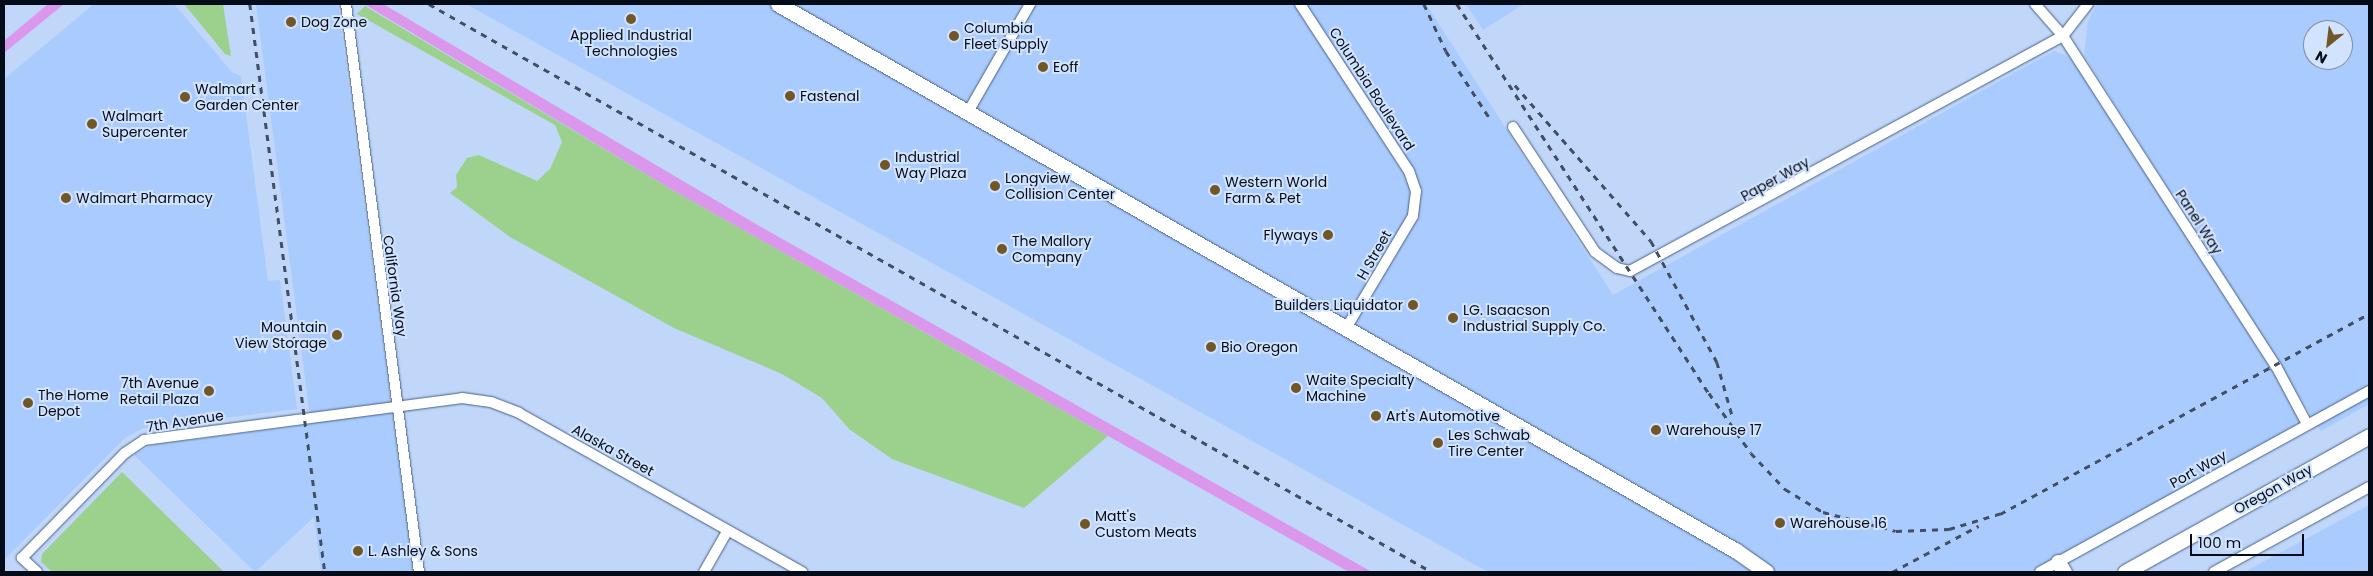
<!DOCTYPE html>
<html>
<head>
<meta charset="utf-8">
<style>
	body { margin:0 }
	#map { position:relative; width:2373px; height:576px; overflow:hidden; background:#c0d7fa; font-family:Poppins,sans-serif }
	div>[style] { position:absolute }
	.built>* { inset:0; background:#aacbfd }
	.green>* { inset:0; background:#9bd18c }
	.water>* { inset:0; background:#da97ec }
	.roads { filter:drop-shadow(0 0 1px #476086) drop-shadow(0 0 1px #476086) }
	.minor>* { height:10px; margin:-5px; padding:0 5px; transform-origin:5px; border-radius:5px; background:#fff }
	.highway>* { height:15px; margin:-7.5px; padding:0 7.5px; transform-origin:7.5px; border-radius:7.5px; background:#fff }
	.rail>* { height:2.5px; margin-top:-1.25px; transform-origin:0; background:repeating-linear-gradient(90deg,#424e63 0 6px,transparent 0 12px) }
	.dots>* { width:14px; height:14px; translate:-50% -50%; box-sizing:border-box; border:2px solid #d2e3fe; border-radius:50% }
	span { translate:-50% -50%; white-space:nowrap; text-align:center; line-height:1.15; -webkit-text-stroke:4px #d2e3fe; paint-order:stroke }
	.poi-label { font-size:14px; color:#040c1a }
	.left { translate:0 -50%; text-align:left }
	.right { translate:-100% -50%; text-align:right }
	.street-label { font-size:14px; color:#040c1a }
	.frame { position:absolute; inset:0; border:5px solid #040c1a; pointer-events:none }
	.north { position:absolute; left:2303px; top:20px; width:50px; height:50px; box-sizing:border-box; background:#d2e3fe; border:1px solid #808da3; border-radius:50%; rotate:209deg; font-size:14px; font-weight:700; line-height:20px; text-align:center; color:#040c1a }
	.north::after { content:''; display:block; margin:auto; width:18px; height:22px; background:#715628; clip-path:polygon(50% 0,100% 100%,50% 72%,0 100%) }
	.scale { position:absolute; left:2190px; top:534px; width:114px; height:22px; box-sizing:border-box; border:2px solid #040c1a; border-top:0; padding-left:6px; font-size:15px; line-height:18px; white-space:nowrap; color:#040c1a; -webkit-text-stroke:4px #d2e3fe; paint-order:stroke }
</style>
</head>
<body>
<div id="map">
	<div class="built">
		<i style="clip-path:polygon(94px 4px,174px 4px,232px 72px,241px 76px,268px 281px,280px 280px,297px 409px,144px 428px,125px 438px,4px 560px,4px 79px)"></i>
		<i style="clip-path:polygon(256px 4px,338px 4px,413px 572px,321px 572px,314px 517px,255px 572px,134px 455px,152px 445px,311px 424px)"></i>
		<i style="clip-path:polygon(466px 4px,1426px 4px,1613px 295px,2054px 51px,2073px 58px,2307px 424px,2036px 572px,1488px 572px)"></i>
		<i style="clip-path:polygon(1466px 4px,1524px 4px,1483px 30px)"></i>
		<i style="clip-path:polygon(evenodd,2097px 4px,2369px 4px,2369px 404px,2321px 431px,2084px 55px,2088px 22px,2097px 4px,2313px 30px,2343px 30px,2343px 60px,2313px 60px,2313px 30px)"></i>
		<i style="clip-path:polygon(2369px 505px,2369px 572px,2244px 572px)"></i>
	</div>
	<div class="green">
		<i style="clip-path:polygon(184px 4px,223px 4px,231px 56px,225px 54px)"></i>
		<i style="clip-path:polygon(365px 6px,676px 192px,1108px 436px,1024px 508px,892px 459px,849px 429px,822px 398px,782px 374px,674px 328px,510px 237px,450px 193px,457px 187px,456px 175px,467px 158px,479px 155px,537px 181px,550px 169px,562px 142px,555px 125px,357px 14px)"></i>
		<i style="clip-path:polygon(122px 472px,224px 572px,52px 572px,41px 562px,42px 554px)"></i>
	</div>
	<div class="water">
		<i style="clip-path:polygon(48px 4px,64px 4px,4px 53px,4px 41px)"></i>
		<i style="clip-path:polygon(364px 4px,383px 4px,761px 227px,1372px 572px,1349px 572px,676px 192px)"></i>
	</div>
	<div class="roads">
		<div class="minor">
			<i style="left:346px;top:4px;width:573px;rotate:82.68deg"></i>
			<i style="left:1300px;top:4px;width:199px;rotate:56.9deg"></i>
			<i style="left:1409px;top:171px;width:21px;rotate:71deg"></i>
			<i style="left:1416px;top:191px;width:25px;rotate:97deg"></i>
			<i style="left:1413px;top:216px;width:133px;rotate:120.8deg"></i>
			<i style="left:2035px;top:4px;width:43px;rotate:48.8deg"></i>
			<i style="left:2063px;top:36px;width:393px;rotate:57.2deg"></i>
			<i style="left:2276px;top:366px;width:66px;rotate:61.9deg"></i>
			<i style="left:968px;top:112px;width:125px;rotate:-60.1deg"></i>
			<i style="left:1513px;top:127px;width:149px;rotate:56.7deg"></i>
			<i style="left:1595px;top:252px;width:27px;rotate:36deg"></i>
			<i style="left:1617px;top:268px;width:13px;rotate:13deg"></i>
			<i style="left:1630px;top:271px;width:493px;rotate:-28.5deg"></i>
			<i style="left:2063px;top:36px;width:41px;rotate:-52deg"></i>
			<i style="left:37px;top:572px;width:21px;rotate:-137deg"></i>
			<i style="left:22px;top:558px;width:147px;rotate:-45.6deg"></i>
			<i style="left:125px;top:453px;width:23px;rotate:-34deg"></i>
			<i style="left:144px;top:440px;width:321px;rotate:-7.5deg"></i>
			<i style="left:462px;top:398px;width:29px;rotate:8deg"></i>
			<i style="left:491px;top:402px;width:30px;rotate:21deg"></i>
			<i style="left:519px;top:413px;width:325px;rotate:29.3deg"></i>
			<i style="left:704px;top:572px;width:48px;rotate:-60.3deg"></i>
			<i style="left:2040px;top:572px;width:376px;rotate:-28.8deg"></i>
			<i style="left:2214px;top:572px;width:177px;rotate:-28.7deg"></i>
		</div>
		<div class="highway">
			<i style="left:778px;top:4px;width:1102px;rotate:29.71deg"></i>
			<i style="left:1735px;top:550px;width:38px;rotate:35deg"></i>
			<i style="left:2058px;top:562px;width:12px;rotate:59deg"></i>
			<i style="left:2125px;top:572px;width:279px;rotate:-29.1deg"></i>
		</div>
	</div>
	<div class="rail">
		<i style="left:250px;top:4px;width:573px;rotate:82.48deg"></i>
		<i style="left:429px;top:4px;width:1153px;rotate:29.52deg"></i>
		<i style="left:1424px;top:4px;width:52px;rotate:64.9deg"></i>
		<i style="left:1446px;top:51px;width:82px;rotate:56.9deg"></i>
		<i style="left:1457px;top:4px;width:463px;rotate:57.1deg"></i>
		<i style="left:1709px;top:393px;width:73px;rotate:55deg"></i>
		<i style="left:1751px;top:453px;width:50px;rotate:46.6deg"></i>
		<i style="left:1785px;top:489px;width:44px;rotate:31.2deg"></i>
		<i style="left:1823px;top:512px;width:75px;rotate:14.6deg"></i>
		<i style="left:1896px;top:531px;width:53px;rotate:-2.2deg"></i>
		<i style="left:1949px;top:529px;width:59px;rotate:-16.9deg"></i>
		<i style="left:1515px;top:85px;width:207px;rotate:48.9deg"></i>
		<i style="left:1651px;top:241px;width:138px;rotate:61.4deg"></i>
		<i style="left:1717px;top:362px;width:58px;rotate:74.1deg"></i>
		<i style="left:2000px;top:514px;width:420px;rotate:-28.5deg"></i>
		<i style="left:1892px;top:572px;width:98px;rotate:-28.1deg"></i>
	</div>
	<div class="dots">
		<i style="left:631px;top:19px;background:#715628"></i>
		<i style="left:291px;top:22px;background:#715628"></i>
		<i style="left:954px;top:36px;background:#715628"></i>
		<i style="left:1043px;top:67px;background:#715628"></i>
		<i style="left:790px;top:96px;background:#715628"></i>
		<i style="left:185px;top:97px;background:#715628"></i>
		<i style="left:92px;top:124px;background:#715628"></i>
		<i style="left:885px;top:165px;background:#715628"></i>
		<i style="left:995px;top:186px;background:#715628"></i>
		<i style="left:1215px;top:190px;background:#715628"></i>
		<i style="left:66px;top:198px;background:#715628"></i>
		<i style="left:1328px;top:235px;background:#715628"></i>
		<i style="left:1002px;top:249px;background:#715628"></i>
		<i style="left:1413px;top:305px;background:#715628"></i>
		<i style="left:1453px;top:318px;background:#715628"></i>
		<i style="left:337px;top:335px;background:#715628"></i>
		<i style="left:1211px;top:347px;background:#715628"></i>
		<i style="left:1296px;top:388px;background:#715628"></i>
		<i style="left:209px;top:391px;background:#715628"></i>
		<i style="left:28px;top:403px;background:#715628"></i>
		<i style="left:1376px;top:416px;background:#715628"></i>
		<i style="left:1656px;top:430px;background:#715628"></i>
		<i style="left:1438px;top:443px;background:#715628"></i>
		<i style="left:1780px;top:523px;background:#715628"></i>
		<i style="left:1085px;top:524px;background:#715628"></i>
		<i style="left:358px;top:551px;background:#715628"></i>
	</div>
	<div class="poi-label">
		<span class="left" style="left:301px;top:22px">Dog Zone</span>
		<span class="left" style="left:964px;top:36px">Columbia<br>Fleet Supply</span>
		<span style="left:631px;top:43px">Applied Industrial<br>Technologies</span>
		<span class="left" style="left:1053px;top:67px">Eoff</span>
		<span class="left" style="left:195px;top:97px">Walmart<br>Garden Center</span>
		<span class="left" style="left:800px;top:96px">Fastenal</span>
		<span class="left" style="left:102px;top:124px">Walmart<br>Supercenter</span>
		<span class="left" style="left:895px;top:165px">Industrial<br>Way Plaza</span>
		<span class="left" style="left:1005px;top:186px">Longview<br>Collision Center</span>
		<span class="left" style="left:1225px;top:190px">Western World<br>Farm &amp; Pet</span>
		<span class="left" style="left:76px;top:198px">Walmart Pharmacy</span>
		<span class="right" style="left:1318px;top:235px">Flyways</span>
		<span class="left" style="left:1012px;top:249px">The Mallory<br>Company</span>
		<span class="right" style="left:1403px;top:305px">Builders Liquidator</span>
		<span class="left" style="left:1463px;top:318px">LG. Isaacson<br>Industrial Supply Co.</span>
		<span class="right" style="left:327px;top:335px">Mountain<br>View Storage</span>
		<span class="left" style="left:1221px;top:347px">Bio Oregon</span>
		<span class="left" style="left:1306px;top:388px">Waite Specialty<br>Machine</span>
		<span class="right" style="left:199px;top:391px">7th Avenue<br>Retail Plaza</span>
		<span class="left" style="left:38px;top:403px">The Home<br>Depot</span>
		<span class="left" style="left:1386px;top:416px">Art's Automotive</span>
		<span class="left" style="left:1666px;top:430px">Warehouse 17</span>
		<span class="left" style="left:1448px;top:443px">Les Schwab<br>Tire Center</span>
		<span class="left" style="left:1095px;top:524px">Matt's<br>Custom Meats</span>
		<span class="left" style="left:1790px;top:523px">Warehouse 16</span>
		<span class="left" style="left:368px;top:551px">L. Ashley &amp; Sons</span>
	</div>
	<div class="street-label">
		<span style="left:1372px;top:89px;rotate:57deg">Columbia Boulevard</span>
		<span style="left:1775px;top:179px;rotate:-29deg">Paper Way</span>
		<span style="left:2199px;top:222px;rotate:57deg">Panel Way</span>
		<span style="left:1374px;top:255px;rotate:-60deg">H Street</span>
		<span style="left:395px;top:286px;rotate:82deg">California Way</span>
		<span style="left:185px;top:421px;rotate:-9deg">7th Avenue</span>
		<span style="left:613px;top:450px;rotate:29deg">Alaska Street</span>
		<span style="left:2198px;top:469px;rotate:-29deg">Port Way</span>
		<span style="left:2273px;top:489px;rotate:-29deg">Oregon Way</span>
	</div>
	<div class="frame"></div>
	<div class="north">N</div>
	<div class="scale">100 m</div>
</div>
</body>
</html>
